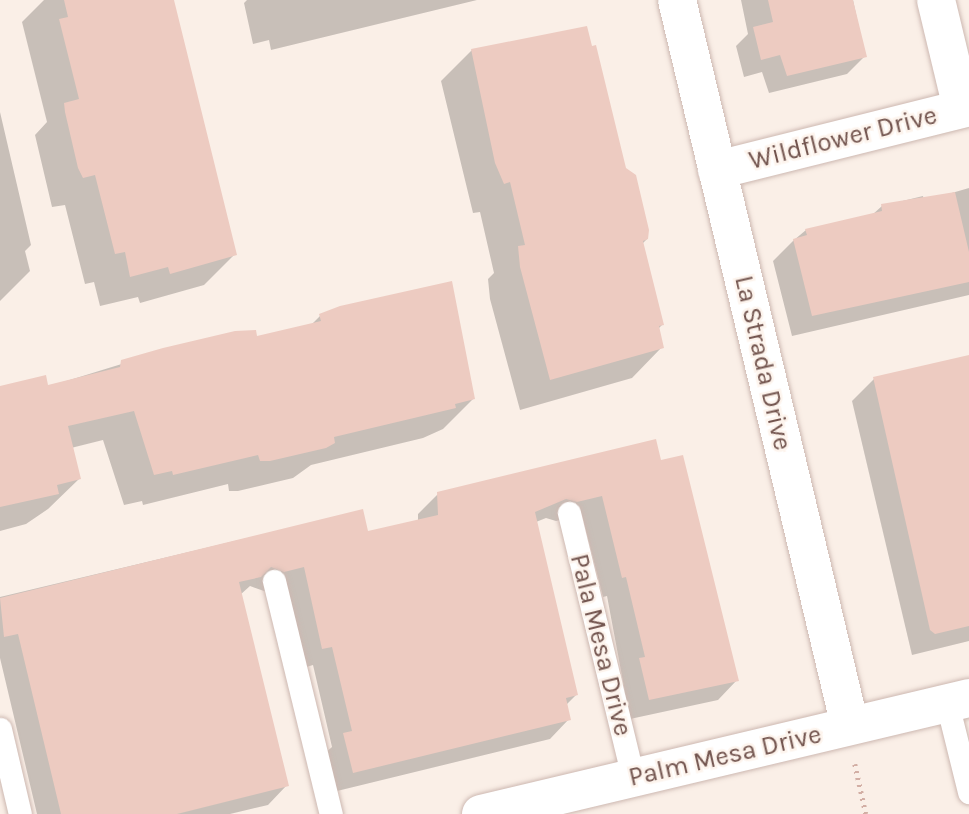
<!DOCTYPE html>
<html>
<head>
<meta charset="utf-8">
<style>
	body { margin:0 }
	#map { position:relative; width:969px; height:814px; overflow:hidden; background:#faefe7; font-family:Karla,sans-serif }
	div>[style] { position:absolute }
	.shadow>* { inset:0; background:#0003 }
	.building>* { inset:0; background:#edcbc1 }
	.path>* { height:4.5px; margin-top:-2.25px; transform-origin:0; background:repeating-linear-gradient(90deg,#d2aea4 0 2px,transparent 0 7px) }
	.roads { filter:drop-shadow(0 0 2px #cdb8b1) drop-shadow(0 0 2px #cdb8b1) }
	.lane>* { height:23px; margin:-11.5px; padding:0 11.5px; transform-origin:11.5px; border-radius:11.5px; background:#fff }
	.street>* { height:38px; margin:-19px; padding:0 19px; transform-origin:19px; border-radius:19px; background:#fff }
	.secondary>* { height:38px; margin:-19px; padding:0 19px; transform-origin:19px; border-radius:19px; background:#fff }
	span { translate:-50% -50%; white-space:nowrap; text-align:center; line-height:1.15; -webkit-text-stroke:5px #fdf4ed; paint-order:stroke }
	.street-label { font-size:26px; color:#72544e }
</style>
</head>
<body>
<div id="map">
	<div class="shadow">
		<i style="clip-path:polygon(44px 0,172px 0,235px 254px,204px 285px,140px 303px,138px 297px,100px 306px,94px 282px,85px 284px,65px 205px,52px 207px,35px 135px,47px 122px,22px 22px)"></i>
		<i style="clip-path:polygon(247px 0,477px 0,271px 50px,269px 40px,253px 44px,244px 3px)"></i>
		<i style="clip-path:polygon(741px 0,853px 0,865px 56px,847px 74px,769px 93px,762px 72px,744px 77px,736px 46px,748px 34px)"></i>
		<i style="clip-path:polygon(472px 50px,625px 169px,647px 239px,642px 244px,662px 325px,658px 329px,662px 347px,632px 378px,520px 410px,490px 299px,488px 279px,494px 273px,480px 212px,473px 213px,441px 81px)"></i>
		<i style="clip-path:polygon(0 112px,31px 245px,25px 251px,30px 271px,0 301px)"></i>
		<i style="clip-path:polygon(969px 188px,969px 295px,792px 336px,773px 261px,794px 240px,806px 230px,872px 215px,882px 206px,923px 196px,924px 201px)"></i>
		<i style="clip-path:polygon(452px 285px,473px 399px,443px 429px,423px 438px,311px 465px,293px 478px,238px 491px,229px 491px,228px 484px,143px 505px,142px 501px,124px 505px,103px 440px,71px 448px,79px 479px,48px 509px,26px 524px,0 531px,0 388px,47px 387px,193px 342px,256px 338px,311px 325px,320px 316px)"></i>
		<i style="clip-path:polygon(969px 357px,969px 641px,912px 655px,852px 401px,874px 379px)"></i>
		<i style="clip-path:polygon(660px 463px,737px 680px,718px 700px,630px 719px,607px 596px,603px 597px,582px 515px,556px 521px,546px 518px,536px 522px,576px 695px,566px 705px,569px 719px,550px 739px,333px 792px,324px 754px,332px 747px,313px 665px,303px 668px,284px 586px,264px 591px,250px 586px,240px 595px,287px 785px,268px 805px,230px 814px,37px 814px,0 658px,0 597px,361px 511px,366px 533px,418px 521px,418px 514px,438px 494px)"></i>
	</div>
	<div class="building">
		<i style="clip-path:polygon(64px 0,174px 0,237px 255px,170px 274px,168px 267px,130px 277px,125px 252px,115px 254px,95px 175px,83px 178px,78px 168px,65px 112px,64px 103px,79px 99px,59px 19px,68px 17px)"></i>
		<i style="clip-path:polygon(768px 0,853px 0,867px 57px,787px 76px,780px 55px,761px 60px,753px 27px,773px 22px)"></i>
		<i style="clip-path:polygon(587px 26px,592px 46px,596px 45px,626px 168px,636px 175px,649px 230px,648px 239px,643px 241px,664px 325px,659px 326px,664px 348px,550px 380px,520px 267px,518px 246px,525px 245px,510px 182px,504px 184px,495px 163px,471px 49px)"></i>
		<i style="clip-path:polygon(955px 192px,969px 252px,969px 282px,812px 316px,793px 239px,807px 235px,805px 229px,882px 211px,881px 204px)"></i>
		<i style="clip-path:polygon(452px 281px,475px 399px,455px 404px,456px 408px,334px 437px,335px 443px,326px 448px,270px 461px,260px 461px,258px 455px,173px 475px,172px 471px,154px 475px,134px 411px,68px 426px,81px 479px,57px 485px,59px 494px,0 507px,0 386px,46px 375px,48px 385px,120px 367px,121px 360px,163px 348px,235px 331px,256px 330px,257px 336px,321px 321px,319px 314px,340px 306px)"></i>
		<i style="clip-path:polygon(969px 355px,969px 626px,935px 634px,930px 630px,873px 377px)"></i>
		<i style="clip-path:polygon(656px 439px,661px 460px,683px 455px,739px 681px,649px 700px,639px 658px,645px 657px,626px 577px,622px 578px,602px 496px,577px 502px,566px 499px,535px 512px,578px 695px,566px 698px,571px 720px,353px 773px,343px 733px,352px 731px,332px 647px,322px 649px,304px 567px,284px 572px,271px 567px,261px 577px,239px 582px,289px 786px,177px 814px,61px 814px,18px 634px,4px 637px,0 598px,363px 509px,368px 531px,438px 515px,437px 492px)"></i>
	</div>
	<div class="path">
		<i style="left:855px;top:764px;width:51px;rotate:77.6deg"></i>
	</div>
	<div class="roads">
		<div class="lane">
			<i style="left:569px;top:513px;width:273px;rotate:76.4deg"></i>
			<i style="left:274px;top:581px;width:240px;rotate:76.3deg"></i>
			<i style="left:947px;top:703px;width:92px;rotate:76.1deg"></i>
			<i style="left:0;top:729px;width:87px;rotate:76.8deg"></i>
		</div>
		<div class="street">
			<i style="left:936px;top:0;width:111px;rotate:76.5deg"></i>
			<i style="left:717px;top:170px;width:260px;rotate:-14deg"></i>
			<i style="left:481px;top:814px;width:502px;rotate:-13.37deg"></i>
		</div>
		<div class="secondary">
			<i style="left:677px;top:0;width:746px;rotate:76.6deg"></i>
		</div>
	</div>
	<div class="street-label">
		<span style="left:843px;top:138px;rotate:-14deg">Wildflower Drive</span>
		<span style="left:763px;top:363px;rotate:77deg">La Strada Drive</span>
		<span style="left:601px;top:645px;rotate:76deg">Pala Mesa Drive</span>
		<span style="left:725px;top:756px;rotate:-13deg">Palm Mesa Drive</span>
	</div>
</div>
</body>
</html>
